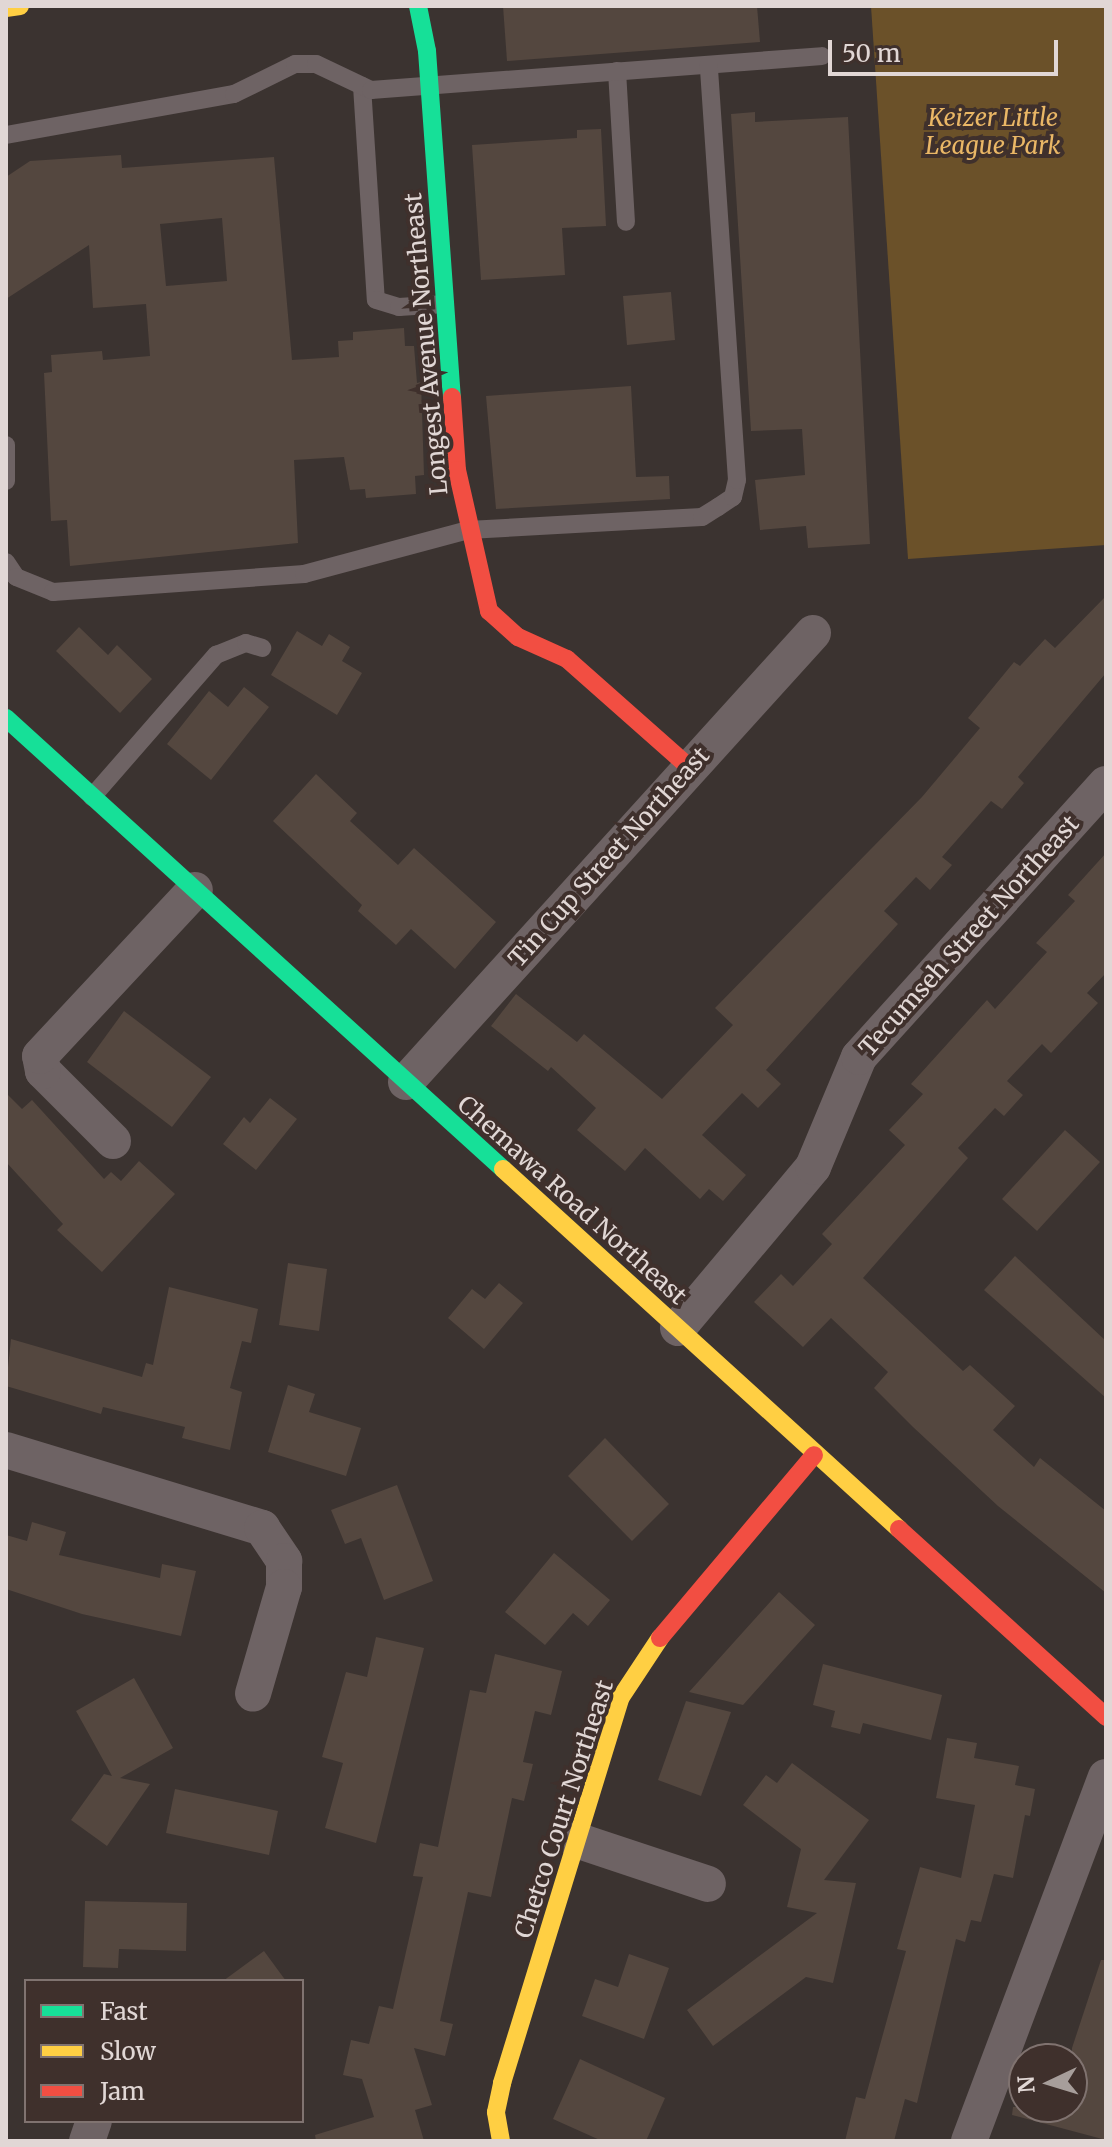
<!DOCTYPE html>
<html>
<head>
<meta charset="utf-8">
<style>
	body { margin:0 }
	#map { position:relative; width:1112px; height:2147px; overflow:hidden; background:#3b3330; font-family:Merriweather,serif }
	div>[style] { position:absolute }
	.green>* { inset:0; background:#6b5129 }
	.building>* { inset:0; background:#54473f }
	.lane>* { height:18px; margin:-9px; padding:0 9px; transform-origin:9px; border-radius:9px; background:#6e6364 }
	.street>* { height:36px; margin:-18px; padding:0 18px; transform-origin:18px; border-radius:18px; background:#6e6364 }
	.fast>* { height:18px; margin:-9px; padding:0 9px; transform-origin:9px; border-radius:9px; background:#16e098 }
	.slow>* { height:18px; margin:-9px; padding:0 9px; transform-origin:9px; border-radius:9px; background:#ffcf43 }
	.jam>* { height:18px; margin:-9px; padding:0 9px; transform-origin:9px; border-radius:9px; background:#f24e42 }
	span { translate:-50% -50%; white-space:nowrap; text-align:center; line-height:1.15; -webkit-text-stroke:8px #3f302c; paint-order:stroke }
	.park-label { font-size:24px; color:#eab766; font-style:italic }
	.street-label { font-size:24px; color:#e1d7d5 }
	.frame { position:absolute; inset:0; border:8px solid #e1d7d5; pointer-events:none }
	.legend { position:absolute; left:24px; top:1979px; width:280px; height:144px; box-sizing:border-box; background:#3f302c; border:2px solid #807370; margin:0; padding:10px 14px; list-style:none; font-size:24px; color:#e1d7d5 }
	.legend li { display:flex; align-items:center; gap:16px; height:40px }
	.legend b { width:40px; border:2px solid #807370 }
	.north { position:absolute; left:1008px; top:2043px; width:80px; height:80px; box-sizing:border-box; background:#3f302c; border:2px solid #807370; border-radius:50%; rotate:266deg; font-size:22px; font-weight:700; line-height:32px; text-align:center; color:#e1d7d5 }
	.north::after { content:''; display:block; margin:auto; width:28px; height:36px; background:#a79e9b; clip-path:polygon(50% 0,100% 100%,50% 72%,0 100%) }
	.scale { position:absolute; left:828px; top:40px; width:230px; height:36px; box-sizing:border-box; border:4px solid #e1d7d5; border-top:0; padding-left:10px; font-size:24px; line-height:28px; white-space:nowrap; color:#e1d7d5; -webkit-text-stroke:6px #3f302c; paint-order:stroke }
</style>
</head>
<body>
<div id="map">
	<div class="green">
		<i style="clip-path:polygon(871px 6px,1106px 6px,1106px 545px,908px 559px)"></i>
	</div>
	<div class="building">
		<i style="clip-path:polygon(503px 6px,757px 6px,760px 42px,507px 61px)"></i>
		<i style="clip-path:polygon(755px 112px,755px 122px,848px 117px,870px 544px,808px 548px,806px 526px,760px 530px,755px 480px,805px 475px,802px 429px,751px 431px,731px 114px)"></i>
		<i style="clip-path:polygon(601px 129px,606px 226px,562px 228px,565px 275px,481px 280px,472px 145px,577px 138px,577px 130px)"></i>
		<i style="clip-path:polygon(evenodd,121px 155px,122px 168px,274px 157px,292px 360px,339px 357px,338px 341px,353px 340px,353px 332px,404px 328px,405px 346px,414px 346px,417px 383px,421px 382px,424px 475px,415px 476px,416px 494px,366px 498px,365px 489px,350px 490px,344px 457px,294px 460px,298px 543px,70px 566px,67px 520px,51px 521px,44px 373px,52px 372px,51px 355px,102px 351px,103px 360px,150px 356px,146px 304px,93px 308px,89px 245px,6px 299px,6px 177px,30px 161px,121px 155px,222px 218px,227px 281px,166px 286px,160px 224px,222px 218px)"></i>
		<i style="clip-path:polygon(671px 292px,675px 340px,627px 345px,623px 296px)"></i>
		<i style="clip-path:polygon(631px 386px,636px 477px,669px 476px,670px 499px,496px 509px,486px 396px)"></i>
		<i style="clip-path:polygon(1106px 596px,1106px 673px,1018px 777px,1024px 783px,1002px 809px,991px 801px,942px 857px,952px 865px,930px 890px,916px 877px,884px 911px,898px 924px,766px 1070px,781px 1084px,758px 1108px,742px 1093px,702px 1135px,746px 1175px,723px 1201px,709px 1189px,700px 1199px,645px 1148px,625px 1171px,577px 1130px,596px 1108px,551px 1067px,548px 1071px,491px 1026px,516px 994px,577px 1042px,584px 1034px,662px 1099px,733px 1025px,715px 1008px,922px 797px,980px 728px,968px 718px,1014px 662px,1020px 666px,1045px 639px,1055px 648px)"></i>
		<i style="clip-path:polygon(79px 627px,108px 655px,117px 645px,152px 679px,120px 713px,56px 651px)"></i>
		<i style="clip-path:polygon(297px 631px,322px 646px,329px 634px,350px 647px,342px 661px,362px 673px,337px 715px,271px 675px)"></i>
		<i style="clip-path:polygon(244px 687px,269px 707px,211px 780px,167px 744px,209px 691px,228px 707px)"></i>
		<i style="clip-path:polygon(316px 774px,357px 813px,350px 821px,398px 865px,414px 848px,496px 922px,455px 969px,411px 929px,396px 945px,358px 911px,362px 905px,273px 821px)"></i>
		<i style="clip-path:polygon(1106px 853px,1106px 973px,1087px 993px,1098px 1003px,1051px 1053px,1042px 1044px,1007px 1081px,1023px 1095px,1004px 1116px,995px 1108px,958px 1148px,968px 1158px,863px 1278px,963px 1371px,970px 1365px,1015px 1406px,993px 1430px,1034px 1467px,1040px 1458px,1106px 1511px,1106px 1593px,998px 1506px,913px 1427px,874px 1388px,888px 1372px,831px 1318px,803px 1347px,754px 1302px,781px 1274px,793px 1286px,832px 1244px,822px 1234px,905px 1145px,889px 1130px,923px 1094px,911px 1084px,987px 1000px,995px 1009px,1047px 952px,1036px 943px,1075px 901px,1068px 895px)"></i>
		<i style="clip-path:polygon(124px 1011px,211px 1077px,172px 1127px,87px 1062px)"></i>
		<i style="clip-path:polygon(6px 1093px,22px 1109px,32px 1100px,104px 1179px,111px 1172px,121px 1181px,139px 1161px,175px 1194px,102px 1272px,57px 1230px,63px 1224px,6px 1162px)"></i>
		<i style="clip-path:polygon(270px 1098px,297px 1119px,256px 1170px,223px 1144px,244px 1117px,250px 1123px)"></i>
		<i style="clip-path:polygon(1065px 1130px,1100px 1162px,1037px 1231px,1002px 1199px)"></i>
		<i style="clip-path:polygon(1015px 1256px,1106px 1341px,1106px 1398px,984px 1290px)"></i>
		<i style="clip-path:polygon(288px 1263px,327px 1269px,319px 1331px,279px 1325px)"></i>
		<i style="clip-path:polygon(499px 1283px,523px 1303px,484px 1349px,448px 1318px,472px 1289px,485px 1299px)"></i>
		<i style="clip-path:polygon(169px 1287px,258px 1309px,251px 1343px,242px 1341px,230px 1388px,242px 1392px,230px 1450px,182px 1438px,185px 1427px,103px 1407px,101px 1414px,6px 1386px,11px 1339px,142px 1377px,146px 1363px,153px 1365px)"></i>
		<i style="clip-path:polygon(288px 1385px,315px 1394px,309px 1412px,361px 1428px,346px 1476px,268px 1452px)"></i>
		<i style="clip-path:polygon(605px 1438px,669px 1504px,632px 1541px,568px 1476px)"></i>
		<i style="clip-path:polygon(397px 1485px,433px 1581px,384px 1600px,361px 1538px,345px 1544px,331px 1510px)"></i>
		<i style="clip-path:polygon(32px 1522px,66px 1532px,59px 1555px,160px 1578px,162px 1564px,196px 1571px,181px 1636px,82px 1614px,6px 1589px,6px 1535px,27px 1541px)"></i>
		<i style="clip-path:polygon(554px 1553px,610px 1600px,588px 1626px,573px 1613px,545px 1645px,505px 1612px)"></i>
		<i style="clip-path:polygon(779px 1592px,815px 1625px,775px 1669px,743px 1705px,689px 1692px)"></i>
		<i style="clip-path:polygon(376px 1637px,424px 1648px,376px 1843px,325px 1828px,343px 1763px,322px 1757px,346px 1672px,367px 1677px)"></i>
		<i style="clip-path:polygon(495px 1654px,562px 1671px,551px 1715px,535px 1711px,523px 1762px,533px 1764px,524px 1801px,512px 1798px,491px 1897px,468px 1892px,440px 2021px,453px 2024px,445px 2056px,414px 2048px,432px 2105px,415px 2110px,424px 2141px,316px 2141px,315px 2135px,374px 2117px,362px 2079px,343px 2075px,351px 2040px,369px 2044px,379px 2006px,393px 2009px,423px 1877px,413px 1876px,420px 1843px,438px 1847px,470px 1690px,486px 1693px)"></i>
		<i style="clip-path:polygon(823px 1664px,942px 1695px,931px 1740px,863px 1723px,860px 1734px,831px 1727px,835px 1711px,813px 1705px)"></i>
		<i style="clip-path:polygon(134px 1678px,173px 1748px,120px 1778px,150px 1784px,107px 1846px,71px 1820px,104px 1774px,112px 1776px,76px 1711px)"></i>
		<i style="clip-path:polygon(686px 1701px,731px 1712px,701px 1796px,658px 1780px)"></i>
		<i style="clip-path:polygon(947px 1738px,977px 1743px,974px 1758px,1019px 1766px,1015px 1785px,1035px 1789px,1030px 1816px,1025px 1815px,1013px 1878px,994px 1874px,981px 1922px,971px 1920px,965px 1942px,956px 1939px,917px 2103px,905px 2099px,894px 2141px,845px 2141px,856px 2097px,865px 2099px,906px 1951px,897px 1949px,920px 1867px,961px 1878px,975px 1805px,936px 1798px)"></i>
		<i style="clip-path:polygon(792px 1763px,869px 1820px,824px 1880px,856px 1883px,833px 1983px,806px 1977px,713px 2046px,687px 2010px,817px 1913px,787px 1907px,801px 1849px,743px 1805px,766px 1775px,777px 1783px)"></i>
		<i style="clip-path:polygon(175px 1789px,278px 1811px,269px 1855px,166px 1833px)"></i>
		<i style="clip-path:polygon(85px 1901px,187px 1903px,186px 1951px,119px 1949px,118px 1968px,83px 1967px)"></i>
		<i style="clip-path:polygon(264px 1951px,286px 1981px,223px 1981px)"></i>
		<i style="clip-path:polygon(629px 1954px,669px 1968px,644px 2039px,582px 2016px,595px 1979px,618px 1987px)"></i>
		<i style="clip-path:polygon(1101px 1960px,1106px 1960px,1106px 2140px,1012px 2115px,1013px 2107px,1072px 2107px,1072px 2048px)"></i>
		<i style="clip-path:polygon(580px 2059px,665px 2098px,646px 2141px,602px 2141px,553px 2119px)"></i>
	</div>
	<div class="lane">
		<i style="left:617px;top:71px;width:151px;rotate:86.6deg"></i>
		<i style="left:362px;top:86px;width:214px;rotate:86.3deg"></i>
		<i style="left:376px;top:300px;width:24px;rotate:17deg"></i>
		<i style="left:399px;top:307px;width:46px;rotate:-3.7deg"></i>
		<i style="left:6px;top:135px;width:232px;rotate:-10.2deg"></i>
		<i style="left:234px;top:94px;width:68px;rotate:-26.2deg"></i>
		<i style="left:295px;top:64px;width:21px"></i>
		<i style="left:316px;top:64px;width:61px;rotate:25.3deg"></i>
		<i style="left:371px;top:90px;width:452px;rotate:-4.3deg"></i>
		<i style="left:6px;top:445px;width:36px;rotate:90deg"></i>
		<i style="left:6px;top:562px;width:18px;rotate:56deg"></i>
		<i style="left:16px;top:577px;width:40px;rotate:22deg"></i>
		<i style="left:53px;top:592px;width:252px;rotate:-4.1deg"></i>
		<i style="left:304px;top:574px;width:170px;rotate:-15deg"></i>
		<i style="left:468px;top:530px;width:234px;rotate:-3.2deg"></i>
		<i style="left:702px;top:517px;width:19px;rotate:-32deg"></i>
		<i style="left:718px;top:507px;width:18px;rotate:-34deg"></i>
		<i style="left:733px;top:497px;width:17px;rotate:-77deg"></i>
		<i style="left:737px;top:480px;width:416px;rotate:-93.9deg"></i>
		<i style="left:92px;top:797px;width:189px;rotate:-48.9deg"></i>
		<i style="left:216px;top:655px;width:32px;rotate:-22deg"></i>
		<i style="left:246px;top:643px;width:17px;rotate:17deg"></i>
	</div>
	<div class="street">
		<i style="left:406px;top:1082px;width:606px;rotate:-47.81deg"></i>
		<i style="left:113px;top:1141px;width:99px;rotate:-135deg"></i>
		<i style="left:43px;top:1071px;width:15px;rotate:-101deg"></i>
		<i style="left:40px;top:1056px;width:227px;rotate:-47deg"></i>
		<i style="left:678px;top:1328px;width:210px;rotate:-50deg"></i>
		<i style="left:813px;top:1167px;width:119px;rotate:-67.3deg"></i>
		<i style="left:859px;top:1057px;width:368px;rotate:-47.9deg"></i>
		<i style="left:6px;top:1450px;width:268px;rotate:16.9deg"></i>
		<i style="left:262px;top:1528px;width:40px;rotate:56deg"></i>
		<i style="left:284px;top:1561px;width:26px;rotate:90deg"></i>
		<i style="left:284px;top:1587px;width:111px;rotate:106.2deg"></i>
		<i style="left:576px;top:1840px;width:139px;rotate:18.4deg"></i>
		<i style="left:87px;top:2141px;width:21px;rotate:-71deg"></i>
		<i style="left:969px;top:2141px;width:389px;rotate:-69.4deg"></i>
	</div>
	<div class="fast">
		<i style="left:418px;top:6px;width:46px;rotate:78.7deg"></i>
		<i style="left:427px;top:51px;width:347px;rotate:85.9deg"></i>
		<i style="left:6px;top:718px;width:671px;rotate:42.22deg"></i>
	</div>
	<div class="slow">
		<i style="left:6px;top:8px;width:14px;rotate:-8deg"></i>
		<i style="left:503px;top:1169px;width:535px;rotate:42.27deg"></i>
		<i style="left:501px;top:2141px;width:29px;rotate:-100deg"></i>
		<i style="left:496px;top:2112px;width:30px;rotate:-78deg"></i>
		<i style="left:502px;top:2083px;width:404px;rotate:-72.9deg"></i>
		<i style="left:621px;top:1697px;width:71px;rotate:-56.5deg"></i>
	</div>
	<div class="jam">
		<i style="left:452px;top:397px;width:73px;rotate:86.1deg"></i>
		<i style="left:457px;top:470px;width:145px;rotate:77.2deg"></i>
		<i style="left:489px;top:611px;width:39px;rotate:42deg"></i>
		<i style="left:518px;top:637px;width:54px;rotate:24.2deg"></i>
		<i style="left:567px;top:659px;width:164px;rotate:41.5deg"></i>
		<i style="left:899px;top:1529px;width:280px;rotate:42.2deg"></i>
		<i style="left:660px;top:1638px;width:239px;rotate:-49.9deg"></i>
	</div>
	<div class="park-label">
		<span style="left:993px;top:132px">Keizer Little<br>League Park</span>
	</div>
	<div class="street-label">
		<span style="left:426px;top:344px;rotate:-95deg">Longest Avenue Northeast</span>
		<span style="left:609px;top:857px;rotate:-48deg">Tin Cup Street Northeast</span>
		<span style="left:969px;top:936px;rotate:-48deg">Tecumseh Street Northeast</span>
		<span style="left:572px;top:1200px;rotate:42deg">Chemawa Road Northeast</span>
		<span style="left:564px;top:1809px;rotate:-72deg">Chetco Court Northeast</span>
	</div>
	<div class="frame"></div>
	<ul class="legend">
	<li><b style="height:10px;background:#16e098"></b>Fast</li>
	<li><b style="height:10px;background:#ffcf43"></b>Slow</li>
	<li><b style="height:10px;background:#f24e42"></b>Jam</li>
	</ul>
	<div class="north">N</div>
	<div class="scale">50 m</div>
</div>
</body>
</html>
